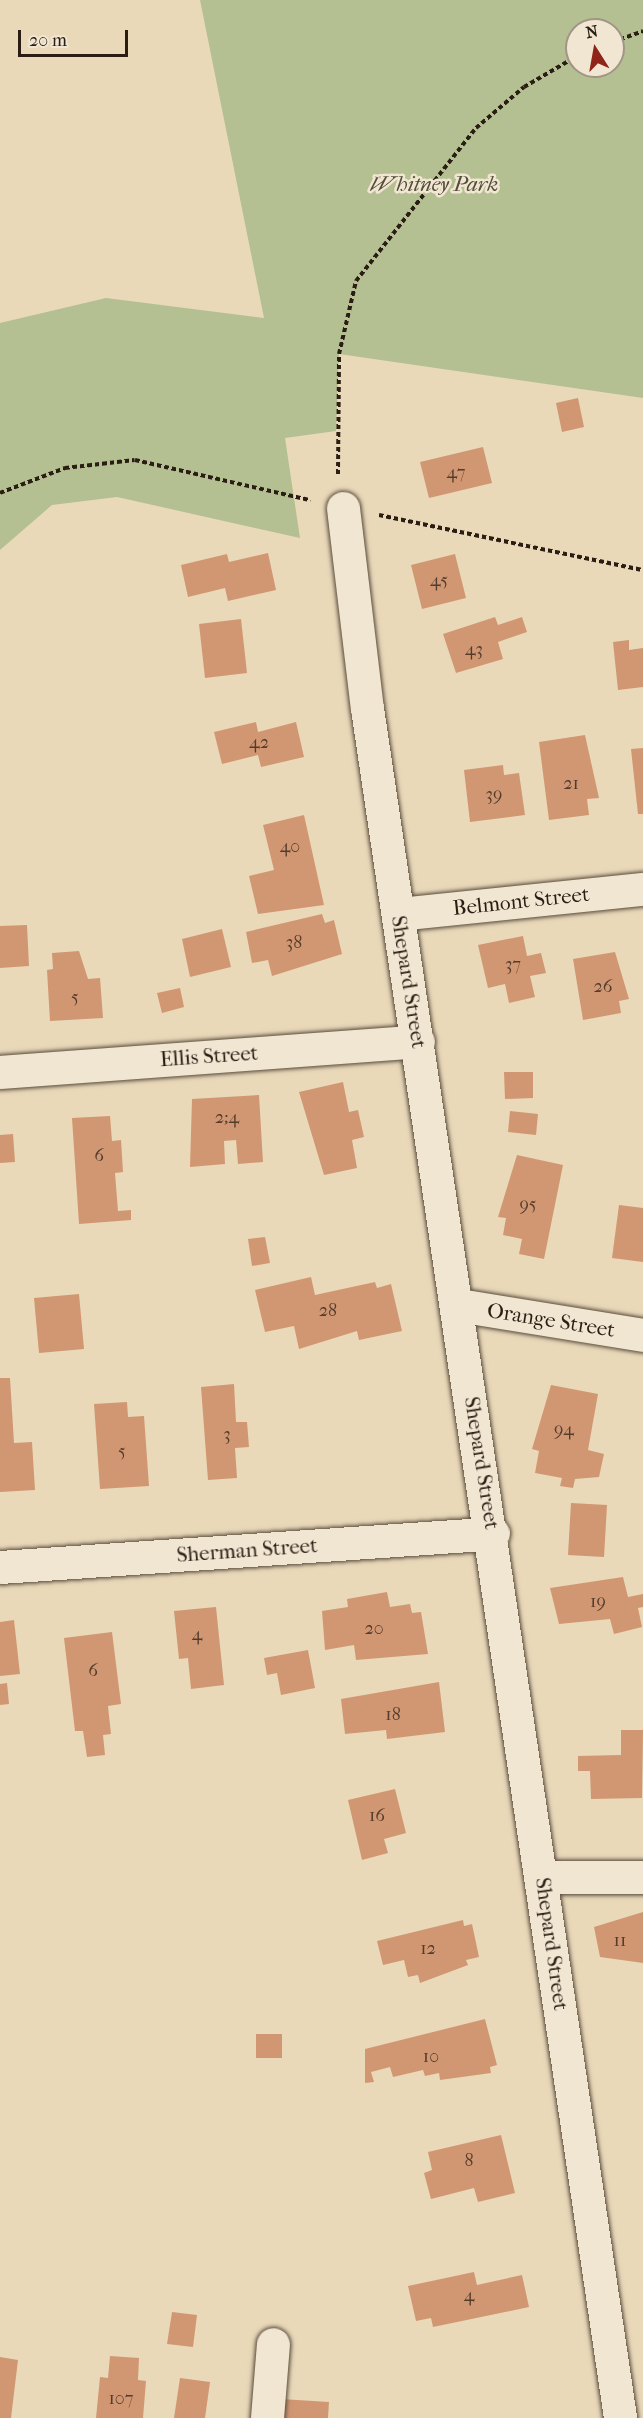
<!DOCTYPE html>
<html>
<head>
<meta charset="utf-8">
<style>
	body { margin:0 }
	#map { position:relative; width:643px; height:2418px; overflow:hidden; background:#e9d9b9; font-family:"IM FELL French Canon",serif }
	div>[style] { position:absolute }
	.green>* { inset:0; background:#b4c091 }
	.building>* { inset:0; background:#d19772 }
	.path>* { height:4px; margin-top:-2px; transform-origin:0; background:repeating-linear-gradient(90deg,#2a1d14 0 4.5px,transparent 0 7.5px) }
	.roads { filter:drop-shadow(0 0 2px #5a4c3d) drop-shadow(0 0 2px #5a4c3d) }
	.minor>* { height:33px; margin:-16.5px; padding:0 16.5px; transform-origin:16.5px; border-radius:16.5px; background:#f1e6d2 }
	span { translate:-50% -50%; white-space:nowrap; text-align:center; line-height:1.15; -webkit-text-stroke:5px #f1e6d2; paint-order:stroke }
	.number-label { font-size:18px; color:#543c2c }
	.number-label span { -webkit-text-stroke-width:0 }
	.park-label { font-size:21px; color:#534e3a; font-style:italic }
	.street-label { font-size:21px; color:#2a1d14 }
	.north { position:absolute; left:565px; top:18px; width:60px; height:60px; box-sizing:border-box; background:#f1e6d2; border:2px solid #a19686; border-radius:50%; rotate:349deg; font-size:16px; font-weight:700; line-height:24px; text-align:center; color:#2a1d14 }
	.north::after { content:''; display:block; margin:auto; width:21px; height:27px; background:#8f2418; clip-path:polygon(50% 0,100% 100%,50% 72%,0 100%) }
	.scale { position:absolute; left:18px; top:30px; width:110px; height:27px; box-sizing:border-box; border:3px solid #2a1d14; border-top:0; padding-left:8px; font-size:18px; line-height:21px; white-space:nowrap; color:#2a1d14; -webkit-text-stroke:4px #f1e6d2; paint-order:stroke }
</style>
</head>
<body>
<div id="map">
	<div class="green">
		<i style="clip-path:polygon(evenodd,200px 0,643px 0,643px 398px,339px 354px,336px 431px,285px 438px,300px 538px,117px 497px,52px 505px,0 550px,0 323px,106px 298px,264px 318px,200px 0,577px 30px,613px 30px,613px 66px,577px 66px,577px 30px)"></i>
	</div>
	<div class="building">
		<i style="clip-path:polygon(578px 398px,584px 427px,562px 432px,556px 403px)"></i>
		<i style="clip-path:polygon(483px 447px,492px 483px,429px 498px,420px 462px)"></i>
		<i style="clip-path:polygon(268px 553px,276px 590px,228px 601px,225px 588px,188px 597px,181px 565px,227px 554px,229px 562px)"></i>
		<i style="clip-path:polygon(455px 554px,466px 598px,422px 609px,411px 565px)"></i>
		<i style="clip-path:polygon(495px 617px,498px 625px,522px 617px,527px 632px,498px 642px,503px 659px,456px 673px,443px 634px)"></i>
		<i style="clip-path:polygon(241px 619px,247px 673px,205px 678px,199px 624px)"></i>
		<i style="clip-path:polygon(629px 640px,629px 650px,643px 648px,643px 687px,618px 690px,613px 642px)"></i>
		<i style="clip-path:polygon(256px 722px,258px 732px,296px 722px,304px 757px,261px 767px,258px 755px,222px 764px,214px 732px)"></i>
		<i style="clip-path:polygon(585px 735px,599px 798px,587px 799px,589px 815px,549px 820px,539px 742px)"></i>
		<i style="clip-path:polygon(643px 748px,643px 814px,638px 814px,631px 749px)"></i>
		<i style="clip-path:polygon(503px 765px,504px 775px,519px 773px,525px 815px,470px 822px,464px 770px)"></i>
		<i style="clip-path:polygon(304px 815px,324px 905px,258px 914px,249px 876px,274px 870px,263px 825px)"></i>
		<i style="clip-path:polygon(322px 914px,325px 923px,334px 920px,342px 954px,272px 976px,268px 960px,252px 963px,246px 932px)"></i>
		<i style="clip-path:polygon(27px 925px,29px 966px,0 968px,0 926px)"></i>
		<i style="clip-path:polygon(222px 929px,231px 967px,190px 977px,182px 939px)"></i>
		<i style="clip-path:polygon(523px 936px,527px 956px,541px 953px,546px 973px,530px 976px,535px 997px,509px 1003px,505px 984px,488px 988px,478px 945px)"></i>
		<i style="clip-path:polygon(79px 951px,88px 979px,100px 978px,103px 1018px,50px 1021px,47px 970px,53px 969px,52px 953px)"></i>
		<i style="clip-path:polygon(615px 952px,629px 999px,619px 1001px,621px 1013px,583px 1020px,573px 959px)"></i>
		<i style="clip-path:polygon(180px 988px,184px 1007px,162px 1013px,157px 993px)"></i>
		<i style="clip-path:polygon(504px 1072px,533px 1072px,533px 1098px,505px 1099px)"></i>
		<i style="clip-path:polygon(343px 1082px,349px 1112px,358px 1110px,364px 1137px,352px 1140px,357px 1168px,324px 1175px,299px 1092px)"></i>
		<i style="clip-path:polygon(259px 1095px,263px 1162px,238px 1164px,236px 1140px,224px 1141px,225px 1164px,190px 1167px,192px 1099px)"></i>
		<i style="clip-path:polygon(510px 1111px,538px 1114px,536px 1135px,508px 1132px)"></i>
		<i style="clip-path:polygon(110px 1116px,112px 1141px,121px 1140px,123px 1172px,115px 1173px,118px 1211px,131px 1210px,131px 1220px,79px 1224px,72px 1118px)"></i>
		<i style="clip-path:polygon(13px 1134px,15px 1162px,0 1163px,0 1135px)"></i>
		<i style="clip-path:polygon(517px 1155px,563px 1165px,544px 1259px,519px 1254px,522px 1239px,503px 1235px,506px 1218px,498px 1217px)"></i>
		<i style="clip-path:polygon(619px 1205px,643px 1208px,643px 1262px,612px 1258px)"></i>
		<i style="clip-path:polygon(265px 1237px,270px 1263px,252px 1266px,248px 1239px)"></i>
		<i style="clip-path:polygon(311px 1277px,315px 1295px,375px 1282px,377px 1288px,391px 1284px,402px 1331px,359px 1340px,357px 1331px,299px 1349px,294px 1326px,265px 1332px,255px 1290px)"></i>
		<i style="clip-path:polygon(79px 1294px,84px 1349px,39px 1353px,34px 1298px)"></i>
		<i style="clip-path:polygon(0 1378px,10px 1378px,14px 1443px,32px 1442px,35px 1490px,0 1492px)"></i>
		<i style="clip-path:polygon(234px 1384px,236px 1422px,247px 1422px,249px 1447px,235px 1448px,237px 1478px,208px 1480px,201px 1387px)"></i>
		<i style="clip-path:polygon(551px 1385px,598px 1394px,588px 1450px,604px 1454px,599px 1477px,575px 1479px,573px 1488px,560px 1486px,562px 1478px,535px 1473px,539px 1451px,532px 1449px)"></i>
		<i style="clip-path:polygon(127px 1402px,128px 1417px,144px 1416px,149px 1486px,100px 1489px,94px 1404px)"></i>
		<i style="clip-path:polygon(571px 1503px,607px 1505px,604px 1557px,568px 1555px)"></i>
		<i style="clip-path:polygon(623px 1577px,628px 1597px,643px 1594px,643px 1607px,638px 1608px,642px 1627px,614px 1634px,610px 1619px,559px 1624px,550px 1588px)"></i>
		<i style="clip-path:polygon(387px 1592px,390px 1607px,410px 1604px,412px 1613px,421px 1612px,428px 1654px,356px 1660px,354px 1645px,325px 1650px,322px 1611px,348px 1607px,347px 1599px)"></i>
		<i style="clip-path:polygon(216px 1607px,224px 1685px,191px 1689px,188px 1658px,179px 1659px,174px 1611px)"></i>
		<i style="clip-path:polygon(14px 1620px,20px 1674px,0 1676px,0 1622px)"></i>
		<i style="clip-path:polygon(112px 1632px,121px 1704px,108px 1706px,111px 1734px,103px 1735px,105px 1755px,87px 1757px,83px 1731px,75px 1731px,64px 1638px)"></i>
		<i style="clip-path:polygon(308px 1650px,315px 1688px,281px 1695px,277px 1673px,267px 1675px,264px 1658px)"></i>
		<i style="clip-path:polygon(439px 1682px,445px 1732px,387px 1739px,386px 1730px,345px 1734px,341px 1699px)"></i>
		<i style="clip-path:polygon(7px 1683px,9px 1704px,0 1705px,0 1684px)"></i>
		<i style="clip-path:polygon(621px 1730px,643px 1730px,642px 1798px,591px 1799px,590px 1771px,578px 1771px,578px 1756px,621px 1755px)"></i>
		<i style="clip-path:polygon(395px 1789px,406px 1833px,384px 1839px,388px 1853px,362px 1860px,348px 1800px)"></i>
		<i style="clip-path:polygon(643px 1912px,643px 1963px,600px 1957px,594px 1927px)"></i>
		<i style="clip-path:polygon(463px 1920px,464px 1926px,472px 1924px,479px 1957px,466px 1960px,468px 1965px,420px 1983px,418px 1975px,408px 1977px,404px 1960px,383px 1965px,377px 1941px)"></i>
		<i style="clip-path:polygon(485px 2019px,497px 2065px,490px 2067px,491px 2073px,440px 2080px,439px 2073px,425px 2076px,423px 2070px,393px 2077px,390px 2067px,371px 2072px,374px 2082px,365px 2083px,365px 2049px)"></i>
		<i style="clip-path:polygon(256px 2034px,282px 2034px,282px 2058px,256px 2058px)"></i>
		<i style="clip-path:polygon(501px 2135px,515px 2193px,478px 2202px,474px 2188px,431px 2199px,424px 2173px,432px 2170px,428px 2152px)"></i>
		<i style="clip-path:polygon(474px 2272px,477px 2285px,522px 2275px,529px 2307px,433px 2327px,431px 2318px,416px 2321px,408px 2286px)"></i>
		<i style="clip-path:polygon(172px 2312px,197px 2315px,193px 2347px,167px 2344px)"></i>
		<i style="clip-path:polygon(110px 2356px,139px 2358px,138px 2380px,146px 2381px,143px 2418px,96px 2418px,100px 2377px,108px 2378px)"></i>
		<i style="clip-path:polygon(0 2357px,18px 2360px,11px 2418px,0 2418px)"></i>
		<i style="clip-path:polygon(180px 2378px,210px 2382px,205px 2418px,174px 2418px)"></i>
		<i style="clip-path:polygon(281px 2399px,329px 2402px,328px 2418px,280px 2418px)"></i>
	</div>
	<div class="path">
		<i style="left:613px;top:42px;width:32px;rotate:-20deg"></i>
		<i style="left:338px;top:474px;width:120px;rotate:-89.5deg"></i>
		<i style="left:339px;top:354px;width:75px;rotate:-76.9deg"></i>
		<i style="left:356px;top:281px;width:194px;rotate:-51.9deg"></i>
		<i style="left:476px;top:128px;width:63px;rotate:-40.5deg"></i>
		<i style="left:524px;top:87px;width:61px;rotate:-30.3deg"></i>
		<i style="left:0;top:493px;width:70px;rotate:-21deg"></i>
		<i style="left:65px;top:468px;width:70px;rotate:-6.5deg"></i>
		<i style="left:135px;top:460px;width:180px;rotate:12.9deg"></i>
		<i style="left:379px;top:515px;width:270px;rotate:11.8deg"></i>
	</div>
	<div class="roads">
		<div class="minor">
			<i style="left:343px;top:508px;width:201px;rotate:83.2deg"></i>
			<i style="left:367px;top:708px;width:1729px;rotate:81.58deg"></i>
			<i style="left:399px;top:914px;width:245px;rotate:-5.9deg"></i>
			<i style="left:0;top:1072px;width:419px;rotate:-4.2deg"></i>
			<i style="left:458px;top:1305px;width:187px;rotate:9.2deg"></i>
			<i style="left:0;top:1567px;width:494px;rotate:-3.9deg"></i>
			<i style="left:542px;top:1877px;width:101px"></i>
			<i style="left:267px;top:2418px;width:74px;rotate:-85.4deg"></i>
		</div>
	</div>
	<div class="number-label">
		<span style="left:456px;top:473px">47</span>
		<span style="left:439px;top:581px">45</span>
		<span style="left:474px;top:650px">43</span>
		<span style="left:259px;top:743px">42</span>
		<span style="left:571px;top:784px">21</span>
		<span style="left:494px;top:795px">39</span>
		<span style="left:290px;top:847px">40</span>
		<span style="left:294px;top:943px">38</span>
		<span style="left:513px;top:965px">37</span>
		<span style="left:603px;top:987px">26</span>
		<span style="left:75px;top:998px">5</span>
		<span style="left:227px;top:1118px">2;4</span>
		<span style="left:99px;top:1156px">6</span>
		<span style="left:528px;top:1205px">95</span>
		<span style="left:328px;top:1311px">28</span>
		<span style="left:564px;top:1430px">94</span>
		<span style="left:227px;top:1435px">3</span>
		<span style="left:122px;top:1452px">5</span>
		<span style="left:598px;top:1602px">19</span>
		<span style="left:374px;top:1629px">20</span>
		<span style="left:197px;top:1635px">4</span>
		<span style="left:93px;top:1671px">6</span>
		<span style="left:393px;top:1715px">18</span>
		<span style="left:377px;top:1816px">16</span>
		<span style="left:620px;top:1941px">11</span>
		<span style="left:428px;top:1949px">12</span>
		<span style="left:431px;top:2057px">10</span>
		<span style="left:469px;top:2161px">8</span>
		<span style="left:469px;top:2296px">4</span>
		<span style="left:121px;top:2399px">107</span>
	</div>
	<div class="park-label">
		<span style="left:434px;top:184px">Whitney Park</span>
	</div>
	<div class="street-label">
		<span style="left:521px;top:901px;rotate:-6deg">Belmont Street</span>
		<span style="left:409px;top:982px;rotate:81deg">Shepard Street</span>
		<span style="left:209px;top:1056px;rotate:-4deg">Ellis Street</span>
		<span style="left:551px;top:1320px;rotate:9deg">Orange Street</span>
		<span style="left:482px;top:1463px;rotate:81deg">Shepard Street</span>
		<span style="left:247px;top:1550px;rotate:-4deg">Sherman Street</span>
		<span style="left:552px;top:1944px;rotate:82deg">Shepard Street</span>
	</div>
	<div class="north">N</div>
	<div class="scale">20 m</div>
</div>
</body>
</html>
